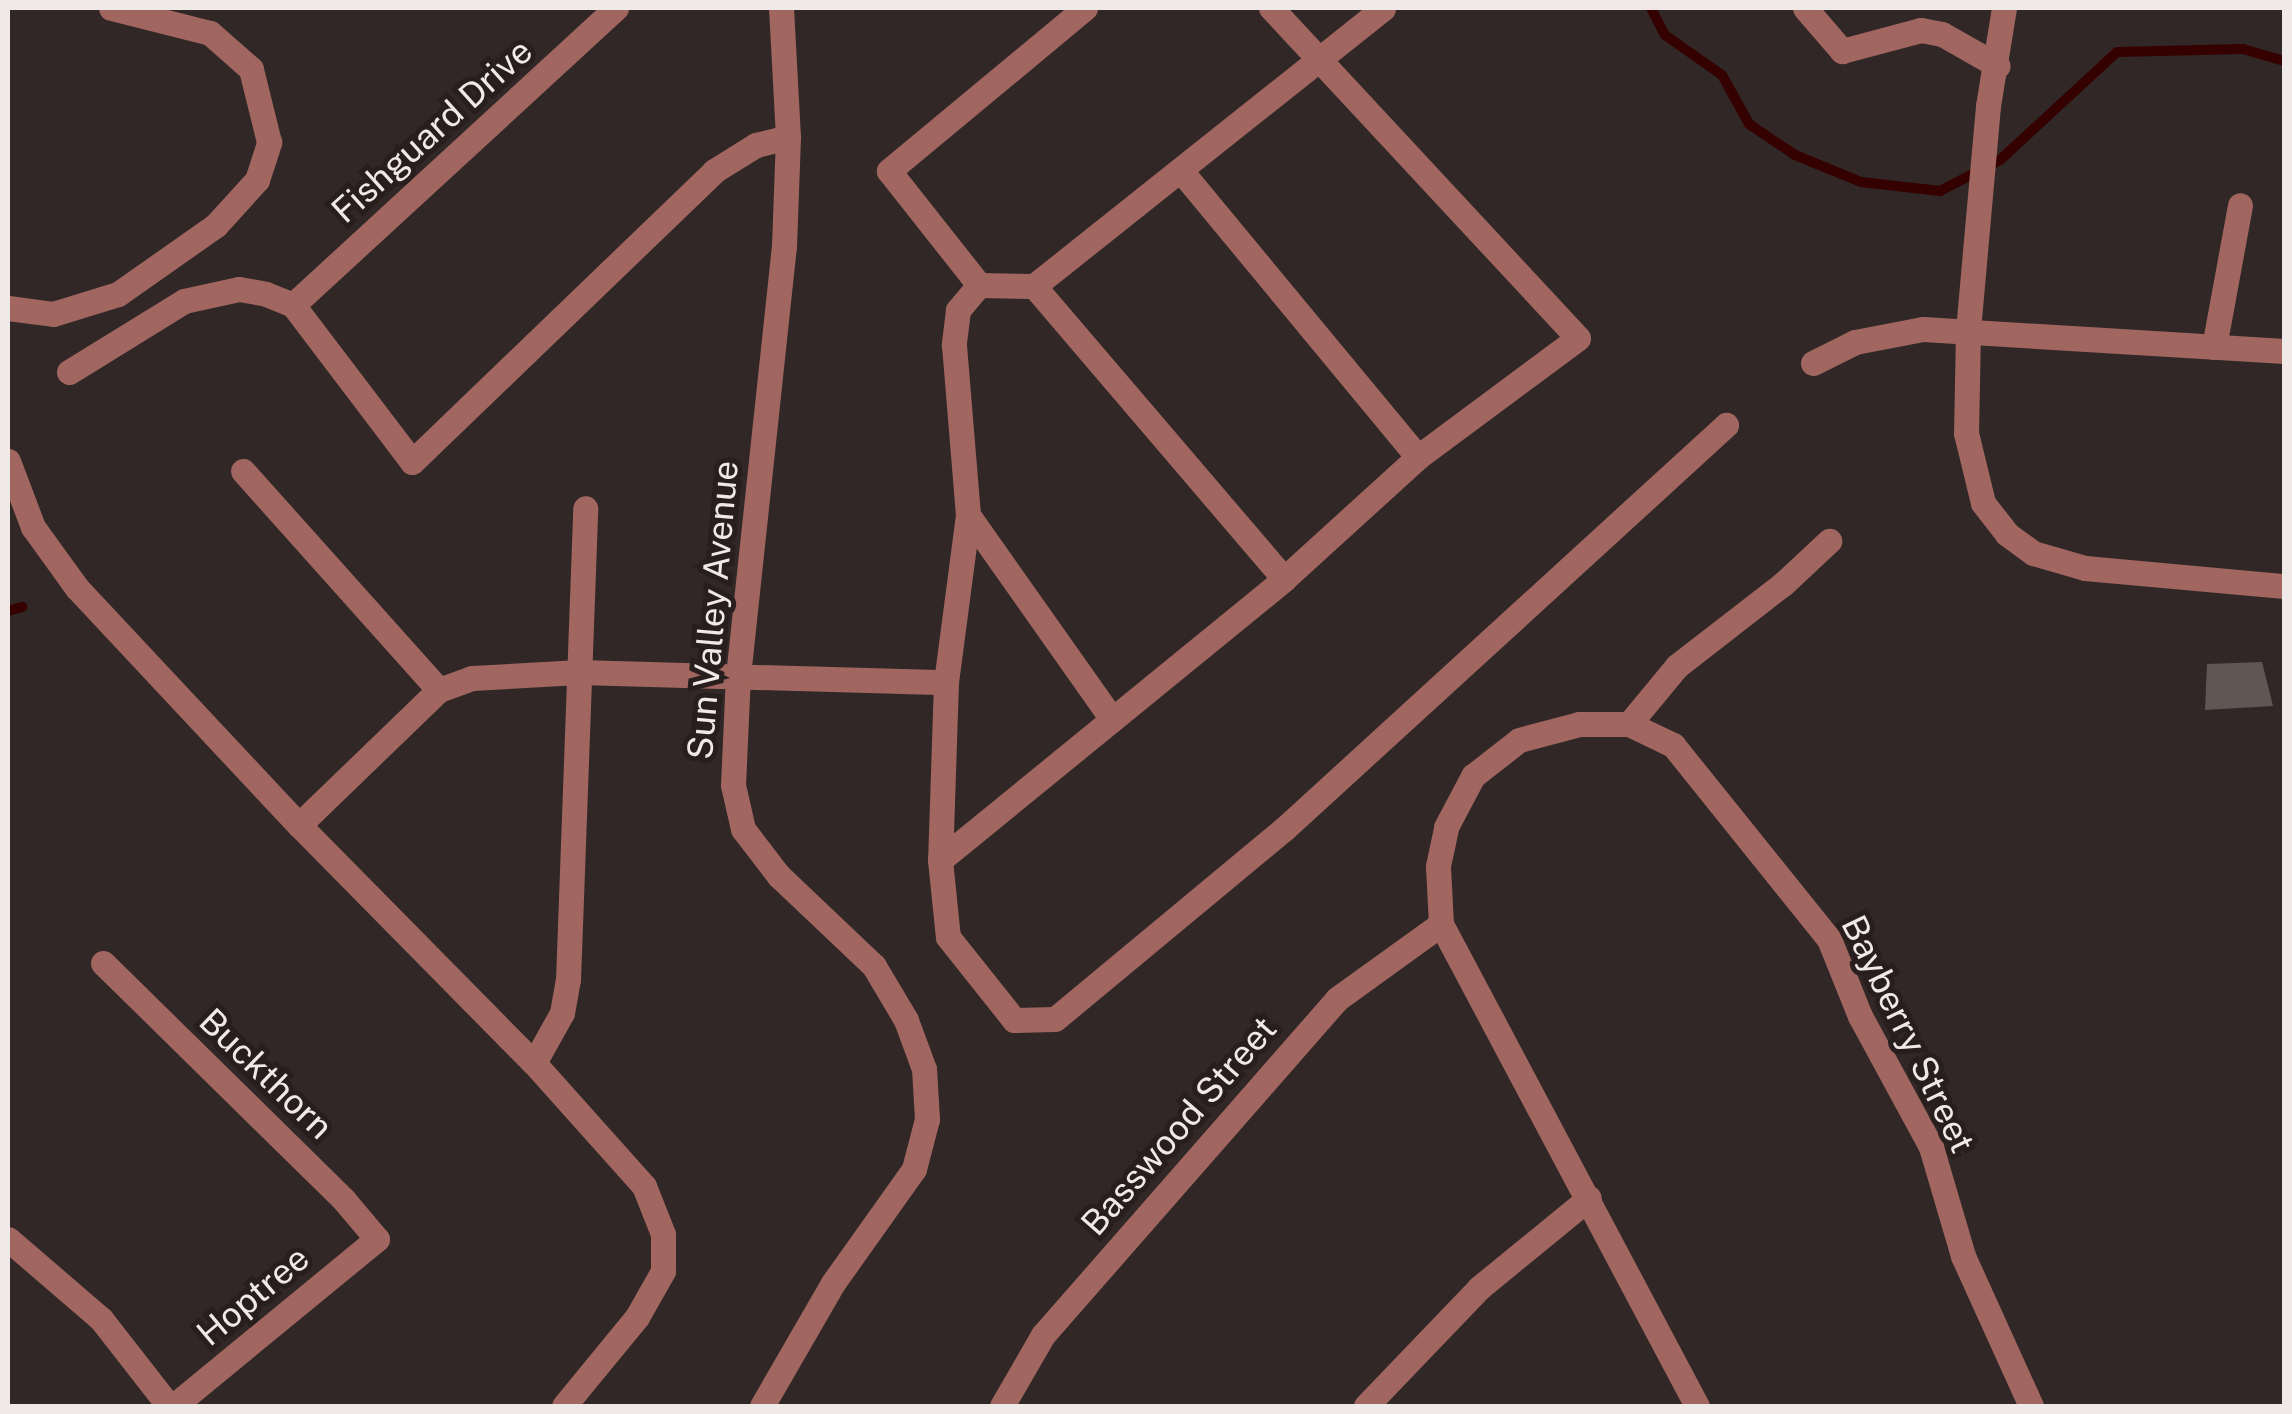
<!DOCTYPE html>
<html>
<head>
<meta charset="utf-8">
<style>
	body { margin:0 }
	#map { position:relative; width:2292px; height:1414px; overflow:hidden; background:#302726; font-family:"Public Sans",sans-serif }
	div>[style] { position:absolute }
	.stream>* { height:10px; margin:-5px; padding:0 5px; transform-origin:5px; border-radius:5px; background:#350000 }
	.building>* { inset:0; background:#605654 }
	.minor>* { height:25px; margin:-12.5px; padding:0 12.5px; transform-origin:12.5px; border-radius:12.5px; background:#a0665f }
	span { translate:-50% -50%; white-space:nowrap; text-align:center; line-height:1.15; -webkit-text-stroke:10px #271e1d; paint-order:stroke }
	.street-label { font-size:35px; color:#efe9e8 }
	.frame { position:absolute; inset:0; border:10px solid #efe9e8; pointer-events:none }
</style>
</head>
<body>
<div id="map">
	<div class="stream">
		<i style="left:1651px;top:8px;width:30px;rotate:63deg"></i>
		<i style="left:1665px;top:35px;width:70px;rotate:35.1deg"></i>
		<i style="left:1722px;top:75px;width:56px;rotate:61.1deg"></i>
		<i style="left:1749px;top:124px;width:55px;rotate:34deg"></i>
		<i style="left:1795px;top:155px;width:71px;rotate:22.2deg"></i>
		<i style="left:1861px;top:182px;width:80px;rotate:6.5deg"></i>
		<i style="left:1940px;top:191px;width:68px;rotate:-27.3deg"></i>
		<i style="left:2000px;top:160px;width:159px;rotate:-42.7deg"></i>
		<i style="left:2117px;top:52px;width:126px;rotate:-1.4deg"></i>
		<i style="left:2243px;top:49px;width:43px;rotate:16.3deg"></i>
		<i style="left:8px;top:611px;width:15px;rotate:-16deg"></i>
	</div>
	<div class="building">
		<i style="clip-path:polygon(2262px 662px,2273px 706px,2205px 710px,2207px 664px)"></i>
	</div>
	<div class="minor">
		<i style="left:1085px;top:8px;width:255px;rotate:140.3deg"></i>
		<i style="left:889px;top:171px;width:145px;rotate:51.7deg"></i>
		<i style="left:979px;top:285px;width:55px;rotate:1deg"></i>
		<i style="left:1034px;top:286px;width:385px;rotate:49.5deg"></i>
		<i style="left:1805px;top:8px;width:57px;rotate:49.3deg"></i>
		<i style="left:1842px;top:51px;width:82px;rotate:-14.9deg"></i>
		<i style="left:1921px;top:30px;width:21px;rotate:11deg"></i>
		<i style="left:1942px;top:34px;width:64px;rotate:29.7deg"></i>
		<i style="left:2004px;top:8px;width:99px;rotate:99.3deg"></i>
		<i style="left:1988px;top:106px;width:226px;rotate:95.1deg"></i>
		<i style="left:1968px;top:331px;width:102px;rotate:91.1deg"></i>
		<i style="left:1966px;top:433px;width:72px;rotate:76.3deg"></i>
		<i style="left:1983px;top:503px;width:39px;rotate:52deg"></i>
		<i style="left:2007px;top:534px;width:32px;rotate:36deg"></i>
		<i style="left:2033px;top:553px;width:54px;rotate:16.1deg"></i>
		<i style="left:2085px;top:568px;width:200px;rotate:5.2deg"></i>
		<i style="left:1182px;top:172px;width:370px;rotate:50.4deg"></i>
		<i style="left:979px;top:285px;width:33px;rotate:130deg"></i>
		<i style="left:958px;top:310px;width:35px;rotate:97deg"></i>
		<i style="left:954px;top:345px;width:171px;rotate:85.3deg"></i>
		<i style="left:968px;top:515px;width:168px;rotate:97.5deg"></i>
		<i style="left:946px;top:682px;width:178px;rotate:91.9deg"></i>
		<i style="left:940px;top:860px;width:77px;rotate:84.1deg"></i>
		<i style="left:948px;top:937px;width:106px;rotate:51.5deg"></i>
		<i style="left:1014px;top:1020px;width:41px;rotate:-1.4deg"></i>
		<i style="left:1055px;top:1019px;width:298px;rotate:-39.7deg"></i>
		<i style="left:1284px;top:829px;width:599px;rotate:-42.43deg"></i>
		<i style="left:1034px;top:286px;width:446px;rotate:-38.5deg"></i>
		<i style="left:293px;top:305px;width:439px;rotate:-42.6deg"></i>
		<i style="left:8px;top:308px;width:45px;rotate:7.6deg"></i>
		<i style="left:53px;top:314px;width:68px;rotate:-17.1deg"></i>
		<i style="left:118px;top:294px;width:120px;rotate:-35.1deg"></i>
		<i style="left:216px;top:225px;width:61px;rotate:-47.7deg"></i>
		<i style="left:257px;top:180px;width:40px;rotate:-72deg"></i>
		<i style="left:269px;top:142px;width:75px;rotate:-103.9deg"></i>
		<i style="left:251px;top:69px;width:55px;rotate:-138.7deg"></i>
		<i style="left:210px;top:33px;width:102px;rotate:-165.8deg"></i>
		<i style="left:2214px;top:347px;width:144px;rotate:-79.6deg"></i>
		<i style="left:1813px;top:363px;width:47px;rotate:-26.6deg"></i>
		<i style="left:1855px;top:342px;width:69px;rotate:-10.8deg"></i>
		<i style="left:1923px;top:329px;width:362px;rotate:3.5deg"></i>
		<i style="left:69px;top:372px;width:135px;rotate:-31.7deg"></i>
		<i style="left:184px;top:301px;width:56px;rotate:-12.3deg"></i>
		<i style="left:239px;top:289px;width:27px;rotate:10deg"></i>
		<i style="left:266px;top:294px;width:29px;rotate:22deg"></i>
		<i style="left:293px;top:305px;width:197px;rotate:52.8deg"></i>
		<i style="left:412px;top:462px;width:419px;rotate:-43.9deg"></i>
		<i style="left:714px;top:171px;width:49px;rotate:-31.8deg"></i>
		<i style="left:756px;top:145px;width:33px;rotate:-14deg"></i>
		<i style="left:8px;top:461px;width:71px;rotate:69.3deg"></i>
		<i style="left:33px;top:527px;width:75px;rotate:54.2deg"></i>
		<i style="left:77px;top:588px;width:325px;rotate:46.9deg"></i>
		<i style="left:299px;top:825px;width:334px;rotate:45.4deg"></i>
		<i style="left:534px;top:1063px;width:165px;rotate:48.2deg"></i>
		<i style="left:644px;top:1186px;width:52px;rotate:68.4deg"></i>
		<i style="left:663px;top:1234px;width:37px;rotate:90deg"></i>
		<i style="left:663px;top:1271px;width:53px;rotate:119.5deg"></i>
		<i style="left:637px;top:1317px;width:115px;rotate:129.4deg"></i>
		<i style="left:243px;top:471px;width:294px;rotate:48.2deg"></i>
		<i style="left:968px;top:515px;width:250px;rotate:54.8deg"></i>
		<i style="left:1629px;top:724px;width:75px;rotate:-50.4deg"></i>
		<i style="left:1677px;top:666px;width:135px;rotate:-37.8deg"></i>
		<i style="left:1784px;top:583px;width:62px;rotate:-43deg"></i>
		<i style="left:299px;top:825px;width:194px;rotate:-44deg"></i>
		<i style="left:439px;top:690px;width:35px;rotate:-20deg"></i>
		<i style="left:472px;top:678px;width:107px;rotate:-3.2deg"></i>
		<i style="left:579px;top:672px;width:367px;rotate:1.6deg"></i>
		<i style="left:940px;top:860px;width:444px;rotate:-39.2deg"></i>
		<i style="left:1284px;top:579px;width:181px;rotate:-42.3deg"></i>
		<i style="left:1418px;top:457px;width:199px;rotate:-36.6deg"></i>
		<i style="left:1578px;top:338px;width:451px;rotate:-132.9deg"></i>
		<i style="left:103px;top:963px;width:338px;rotate:44.5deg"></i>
		<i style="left:344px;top:1200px;width:51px;rotate:49.8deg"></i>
		<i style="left:377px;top:1239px;width:263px;rotate:140.6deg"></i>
		<i style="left:534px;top:1063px;width:57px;rotate:-60.8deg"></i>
		<i style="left:562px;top:1013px;width:34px;rotate:-80deg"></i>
		<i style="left:568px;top:980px;width:472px;rotate:-87.9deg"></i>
		<i style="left:8px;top:1239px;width:123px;rotate:40.7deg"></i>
		<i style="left:101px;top:1319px;width:110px;rotate:52deg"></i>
		<i style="left:762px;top:1406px;width:142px;rotate:-60deg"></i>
		<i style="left:833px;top:1283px;width:140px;rotate:-54.6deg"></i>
		<i style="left:914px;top:1169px;width:52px;rotate:-75.4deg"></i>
		<i style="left:927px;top:1119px;width:50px;rotate:-93.4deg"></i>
		<i style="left:924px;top:1069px;width:52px;rotate:-110.2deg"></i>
		<i style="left:906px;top:1020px;width:63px;rotate:-120.7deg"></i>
		<i style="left:874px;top:966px;width:131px;rotate:-136.5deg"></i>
		<i style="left:779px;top:876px;width:59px;rotate:-127.5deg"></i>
		<i style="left:743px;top:829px;width:45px;rotate:-102.8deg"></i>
		<i style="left:733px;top:785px;width:109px;rotate:-87.4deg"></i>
		<i style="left:738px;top:676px;width:432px;rotate:-83.9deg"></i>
		<i style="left:784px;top:246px;width:109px;rotate:-87.9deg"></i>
		<i style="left:788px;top:137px;width:129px;rotate:-93.1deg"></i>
		<i style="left:1002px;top:1406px;width:82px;rotate:-60deg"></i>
		<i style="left:1043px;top:1335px;width:446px;rotate:-48.8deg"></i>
		<i style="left:1337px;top:999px;width:128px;rotate:-35.8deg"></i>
		<i style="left:1366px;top:1406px;width:163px;rotate:-46.2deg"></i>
		<i style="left:1479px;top:1288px;width:142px;rotate:-39.3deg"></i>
		<i style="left:1697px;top:1406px;width:546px;rotate:-117.97deg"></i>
		<i style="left:1441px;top:924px;width:58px;rotate:-93deg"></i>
		<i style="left:1438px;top:866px;width:40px;rotate:-78deg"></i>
		<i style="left:1446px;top:827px;width:58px;rotate:-62.1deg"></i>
		<i style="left:1473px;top:776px;width:58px;rotate:-38deg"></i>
		<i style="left:1519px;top:740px;width:62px;rotate:-14.9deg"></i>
		<i style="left:1579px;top:724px;width:50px"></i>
		<i style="left:1629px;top:724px;width:49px;rotate:25.5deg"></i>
		<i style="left:1673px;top:745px;width:249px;rotate:51.2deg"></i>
		<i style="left:1829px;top:939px;width:83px;rotate:68.1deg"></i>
		<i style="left:1860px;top:1016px;width:149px;rotate:61.5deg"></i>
		<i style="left:1931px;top:1147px;width:114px;rotate:73.6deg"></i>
		<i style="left:1963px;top:1256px;width:165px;rotate:65.6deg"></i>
	</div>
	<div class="street-label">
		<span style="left:432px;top:131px;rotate:-42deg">Fishguard Drive</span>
		<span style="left:713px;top:610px;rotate:-85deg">Sun Valley Avenue</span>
		<span style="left:1908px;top:1034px;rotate:64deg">Bayberry Street</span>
		<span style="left:266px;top:1074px;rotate:44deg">Buckthorn</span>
		<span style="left:1179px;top:1126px;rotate:-49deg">Basswood Street</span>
		<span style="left:253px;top:1296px;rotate:-40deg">Hoptree</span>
	</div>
	<div class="frame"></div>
</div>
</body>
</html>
